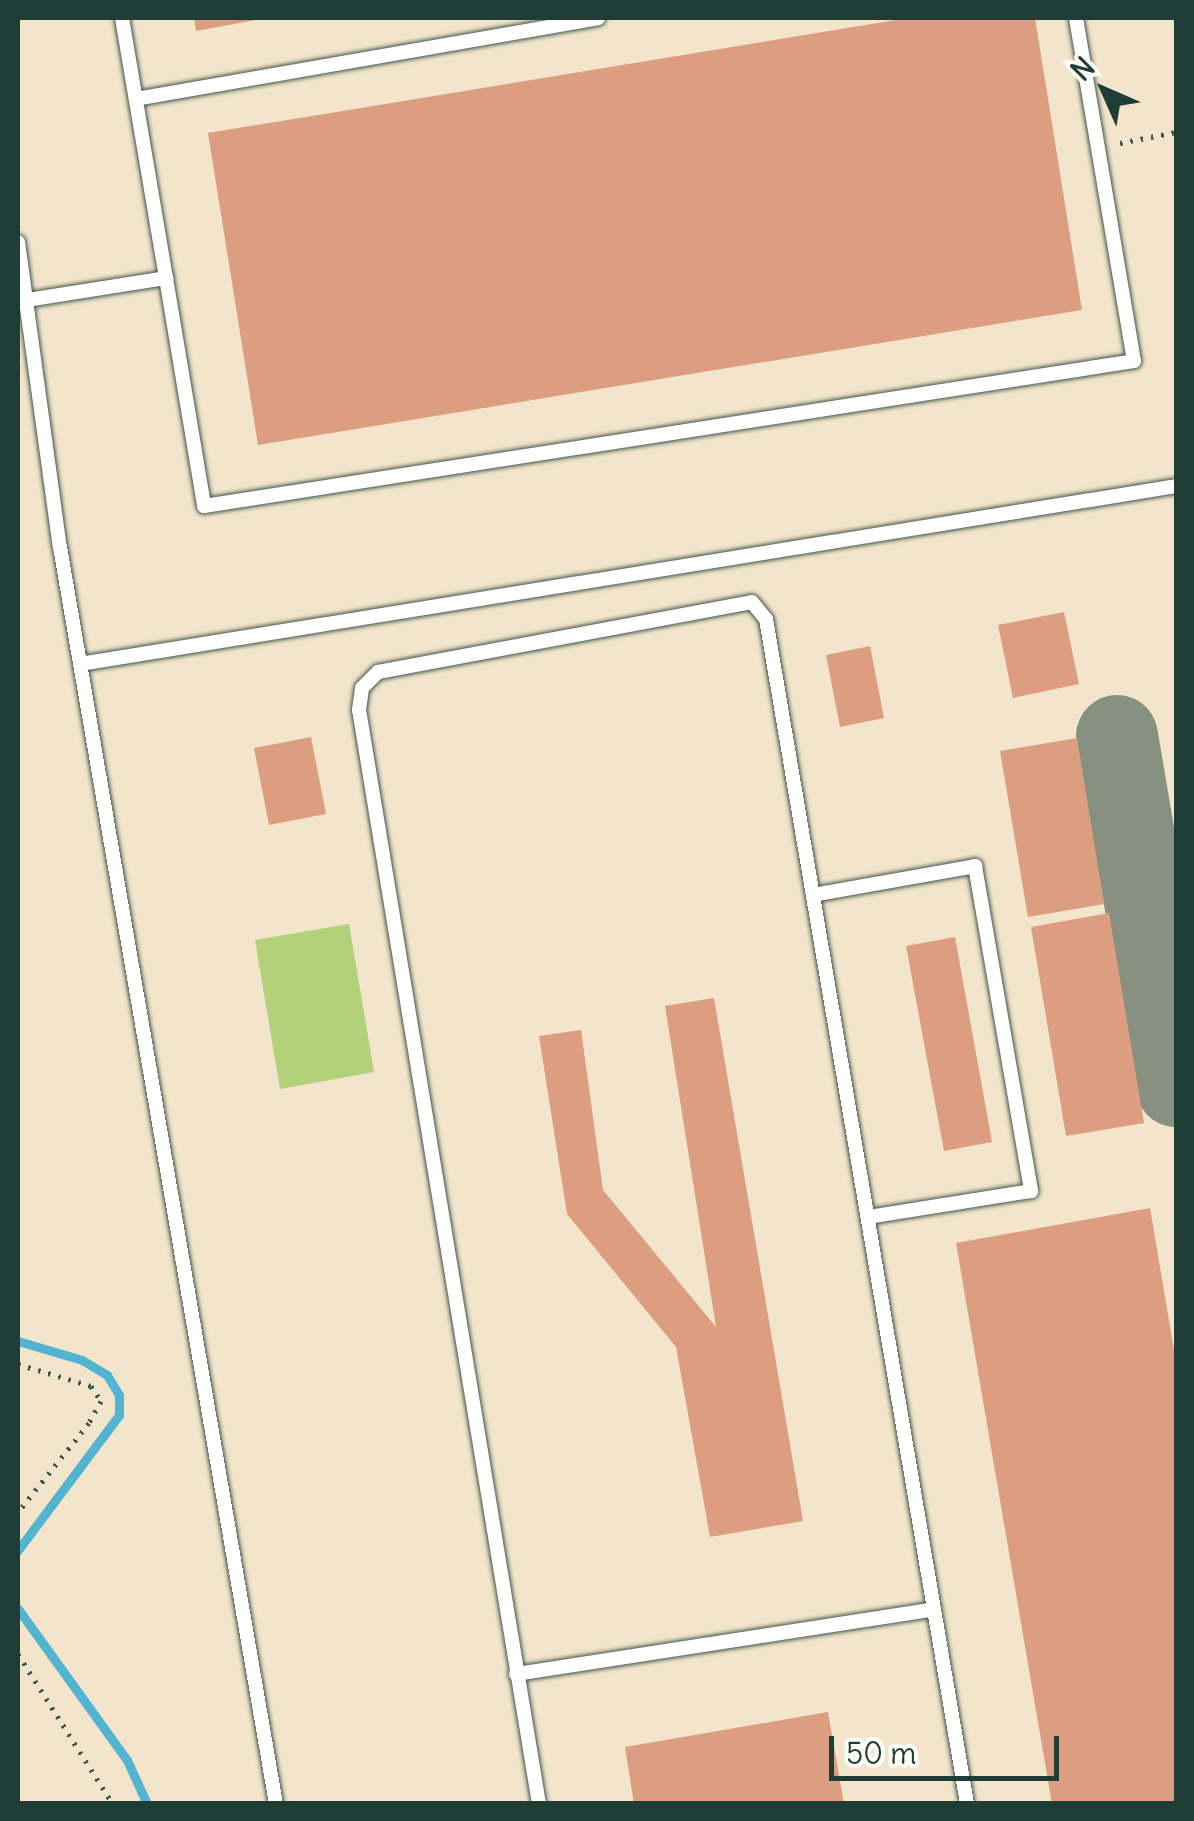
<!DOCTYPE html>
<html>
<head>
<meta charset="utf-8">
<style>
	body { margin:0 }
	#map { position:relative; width:1194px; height:1821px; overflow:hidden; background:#f2e5cb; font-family:Delius,sans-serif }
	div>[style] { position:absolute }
	.green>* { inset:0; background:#b3d178 }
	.stream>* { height:9px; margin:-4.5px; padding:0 4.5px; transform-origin:4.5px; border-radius:4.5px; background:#53b4d1 }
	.taxiway>* { height:82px; margin:-41px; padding:0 41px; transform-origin:41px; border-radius:41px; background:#889180 }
	.building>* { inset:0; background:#dd9d81 }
	.path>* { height:5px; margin-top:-2.5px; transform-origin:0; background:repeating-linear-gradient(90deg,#3f564b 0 2.5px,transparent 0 10.5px) }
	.roads { filter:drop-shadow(0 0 2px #3f564b) drop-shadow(0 0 2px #3f564b) }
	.lane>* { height:14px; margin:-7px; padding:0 7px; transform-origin:7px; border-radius:7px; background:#fff }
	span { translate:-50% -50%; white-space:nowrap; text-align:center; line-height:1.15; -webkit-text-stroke:9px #fdfcf7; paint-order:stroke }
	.frame { position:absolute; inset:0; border:20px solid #1f3d34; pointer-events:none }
	.north { position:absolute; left:1054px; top:40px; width:100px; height:100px; -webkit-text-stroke:8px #fdfcf7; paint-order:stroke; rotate:315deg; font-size:28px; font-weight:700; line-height:40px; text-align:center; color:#1f3d34 }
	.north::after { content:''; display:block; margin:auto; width:35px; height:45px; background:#1f3d34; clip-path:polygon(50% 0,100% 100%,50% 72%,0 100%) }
	.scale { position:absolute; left:829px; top:1736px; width:230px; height:45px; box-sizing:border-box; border:5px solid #1f3d34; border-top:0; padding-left:12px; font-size:30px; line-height:35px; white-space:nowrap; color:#1f3d34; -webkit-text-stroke:8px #fdfcf7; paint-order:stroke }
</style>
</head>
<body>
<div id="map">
	<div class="green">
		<i style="clip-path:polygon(349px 924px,374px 1072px,280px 1089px,255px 940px)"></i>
	</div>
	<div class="stream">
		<i style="left:18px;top:1341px;width:67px;rotate:16.5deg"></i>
		<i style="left:82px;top:1360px;width:29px;rotate:31deg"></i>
		<i style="left:107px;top:1375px;width:23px;rotate:59deg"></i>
		<i style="left:119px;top:1395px;width:20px;rotate:90deg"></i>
		<i style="left:119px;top:1415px;width:169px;rotate:126.8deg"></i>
		<i style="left:18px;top:1609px;width:186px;rotate:54.2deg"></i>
		<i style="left:127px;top:1760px;width:48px;rotate:65.6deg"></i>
	</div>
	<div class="taxiway">
		<i style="left:1117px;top:736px;width:355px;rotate:80.4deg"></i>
	</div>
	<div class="building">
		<i style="clip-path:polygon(194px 18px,261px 18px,261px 19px,196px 31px)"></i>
		<i style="clip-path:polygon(908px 18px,1035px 18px,1082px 310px,258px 445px,208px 133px)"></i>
		<i style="clip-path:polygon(1064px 612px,1079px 684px,1013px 698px,998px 625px)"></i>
		<i style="clip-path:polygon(870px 646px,884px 718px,840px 727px,826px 655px)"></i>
		<i style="clip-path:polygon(311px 737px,326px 814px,269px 825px,254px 748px)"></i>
		<i style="clip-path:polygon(1077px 738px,1104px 904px,1028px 917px,1000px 751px)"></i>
		<i style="clip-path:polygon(1109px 913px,1144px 1123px,1066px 1136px,1031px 927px)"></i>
		<i style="clip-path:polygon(955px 937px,992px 1142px,944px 1151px,906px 946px)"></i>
		<i style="clip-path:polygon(714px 998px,803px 1521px,710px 1537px,676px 1347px,567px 1214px,539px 1036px,581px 1030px,603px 1190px,716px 1327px,665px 1006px)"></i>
		<i style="clip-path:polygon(1150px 1208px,1176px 1362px,1176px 1804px,1052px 1804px,956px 1243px)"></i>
		<i style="clip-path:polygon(828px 1712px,844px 1804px,634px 1804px,625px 1747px)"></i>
	</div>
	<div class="path">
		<i style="left:1120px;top:143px;width:57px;rotate:-11.1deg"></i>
		<i style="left:18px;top:1364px;width:76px;rotate:16.8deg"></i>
		<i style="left:91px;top:1386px;width:18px;rotate:56deg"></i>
		<i style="left:101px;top:1401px;width:25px;rotate:119deg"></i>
		<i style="left:89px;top:1423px;width:114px;rotate:128.6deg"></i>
		<i style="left:18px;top:1654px;width:178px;rotate:57.7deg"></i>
	</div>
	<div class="roads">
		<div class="lane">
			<i style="left:122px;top:18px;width:264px;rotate:80.4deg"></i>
			<i style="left:136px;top:99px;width:469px;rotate:-9.9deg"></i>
			<i style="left:18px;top:242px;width:308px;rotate:82.2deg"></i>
			<i style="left:60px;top:547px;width:1275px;rotate:80.25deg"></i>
			<i style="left:27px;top:300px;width:141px;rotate:-9deg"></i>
			<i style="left:166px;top:278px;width:231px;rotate:80.5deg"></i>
			<i style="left:204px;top:506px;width:941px;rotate:-8.86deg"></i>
			<i style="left:1134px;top:361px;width:348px;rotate:-99.6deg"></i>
			<i style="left:80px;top:664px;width:1110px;rotate:-9.22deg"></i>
			<i style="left:813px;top:895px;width:165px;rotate:-10.1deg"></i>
			<i style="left:975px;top:866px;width:330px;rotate:80.2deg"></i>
			<i style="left:1031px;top:1191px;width:165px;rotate:170.9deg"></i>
			<i style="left:516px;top:1674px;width:423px;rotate:-8.8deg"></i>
			<i style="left:539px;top:1804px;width:1109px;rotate:-99.34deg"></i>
			<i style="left:359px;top:710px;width:22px;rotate:-82deg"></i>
			<i style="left:362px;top:688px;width:23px;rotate:-45deg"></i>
			<i style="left:378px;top:672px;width:380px;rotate:-10.6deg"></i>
			<i style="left:752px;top:602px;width:22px;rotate:51deg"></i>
			<i style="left:766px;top:619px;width:1202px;rotate:80.37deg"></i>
		</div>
	</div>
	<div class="frame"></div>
	<div class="north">N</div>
	<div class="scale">50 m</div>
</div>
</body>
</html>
